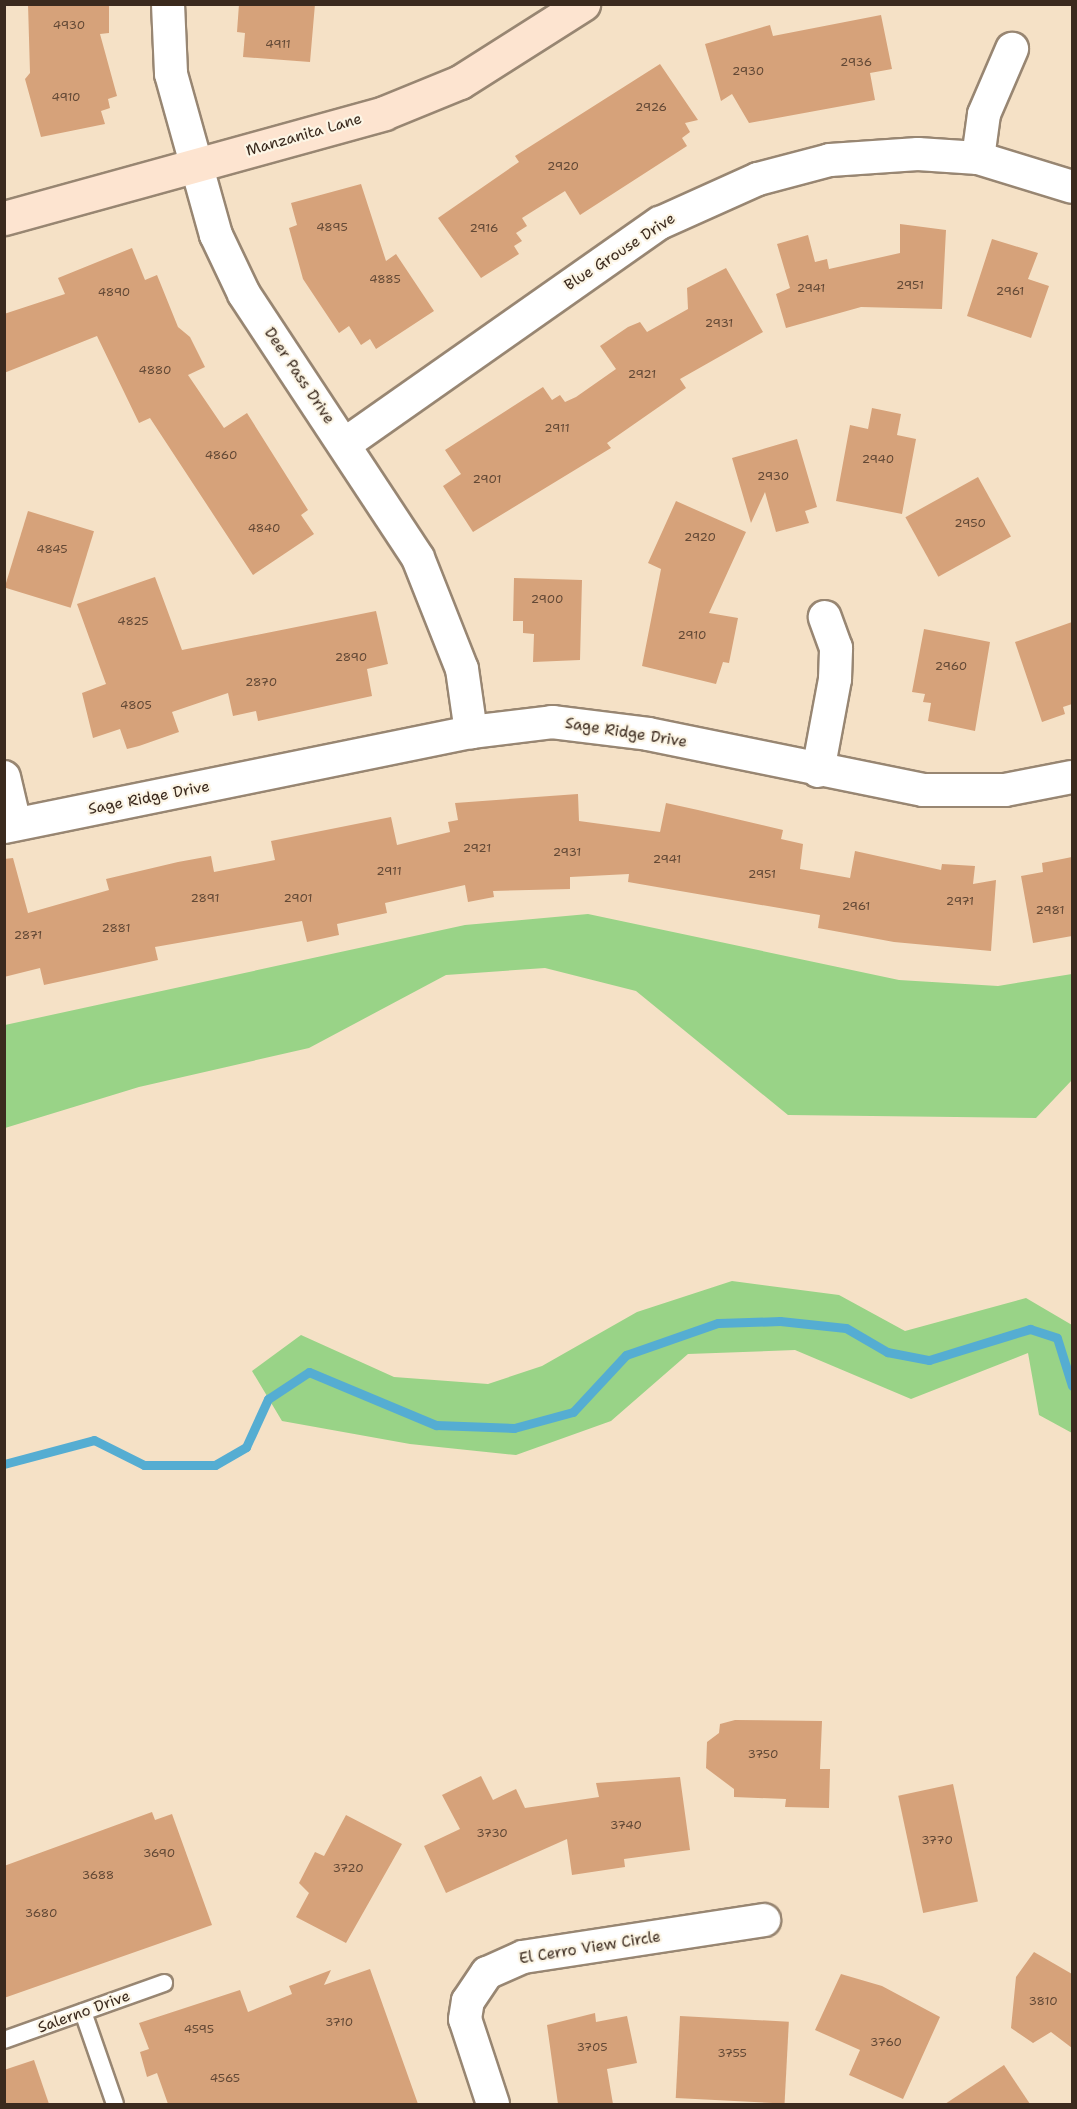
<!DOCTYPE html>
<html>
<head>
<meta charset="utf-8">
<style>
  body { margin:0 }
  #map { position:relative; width:1077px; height:2109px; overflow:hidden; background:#f5e1c6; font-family:"Shantell Sans",sans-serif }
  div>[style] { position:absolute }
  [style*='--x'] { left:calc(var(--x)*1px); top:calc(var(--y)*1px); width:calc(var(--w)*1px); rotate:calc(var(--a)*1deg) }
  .green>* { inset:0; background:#99d387 }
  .stream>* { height:9px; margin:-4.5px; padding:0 4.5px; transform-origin:4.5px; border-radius:4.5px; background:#55add2 }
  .building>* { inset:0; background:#d6a27a; transform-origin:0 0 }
  .roads { filter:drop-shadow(2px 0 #988672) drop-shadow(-2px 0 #988672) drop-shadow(0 2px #988672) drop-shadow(0 -2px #988672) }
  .lane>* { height:16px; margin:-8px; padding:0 8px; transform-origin:8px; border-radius:8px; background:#fff }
  .street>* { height:32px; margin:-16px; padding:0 16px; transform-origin:16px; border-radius:16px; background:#fff }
  .secondary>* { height:33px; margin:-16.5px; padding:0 16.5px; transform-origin:16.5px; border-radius:16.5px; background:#fde4d0 }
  span { translate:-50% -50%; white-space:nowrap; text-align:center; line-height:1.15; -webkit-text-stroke:4.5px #fcf5e5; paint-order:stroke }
  .number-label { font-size:12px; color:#624835 }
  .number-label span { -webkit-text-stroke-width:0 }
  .street-label { font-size:15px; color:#3b2a1e }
  .frame { position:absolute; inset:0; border:6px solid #3b2a1e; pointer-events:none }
</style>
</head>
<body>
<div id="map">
  <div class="green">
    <i style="clip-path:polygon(588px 914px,899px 980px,998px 986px,1072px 974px,1072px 1080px,1036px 1118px,788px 1115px,636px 991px,545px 968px,446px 975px,309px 1048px,139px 1087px,5px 1128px,5px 1025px,465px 925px)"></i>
    <i style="clip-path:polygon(732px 1281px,839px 1295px,905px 1331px,1026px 1298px,1072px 1325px,1072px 1433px,1039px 1415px,1028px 1353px,911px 1399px,795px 1350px,688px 1354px,611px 1421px,516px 1455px,410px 1444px,282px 1421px,252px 1371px,301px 1335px,394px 1377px,488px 1384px,542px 1366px,637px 1312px)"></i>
  </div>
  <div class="stream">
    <i style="--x:4;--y:1464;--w:93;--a:-14.9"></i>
    <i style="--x:94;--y:1440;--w:56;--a:26.6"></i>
    <i style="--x:144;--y:1465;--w:71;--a:0"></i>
    <i style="--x:215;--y:1465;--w:36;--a:-30"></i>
    <i style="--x:246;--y:1447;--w:53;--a:-65.4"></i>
    <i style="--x:268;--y:1399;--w:49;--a:-33.4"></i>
    <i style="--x:309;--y:1372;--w:138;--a:22.7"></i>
    <i style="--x:436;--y:1425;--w:78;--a:2.2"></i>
    <i style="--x:514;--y:1428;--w:61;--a:-15.2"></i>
    <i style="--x:573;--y:1412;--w:78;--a:-47.1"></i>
    <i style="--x:626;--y:1355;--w:97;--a:-19.2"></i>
    <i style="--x:718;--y:1323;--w:62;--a:-1.8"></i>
    <i style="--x:780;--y:1321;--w:66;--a:6.1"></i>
    <i style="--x:846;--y:1328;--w:48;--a:30.3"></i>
    <i style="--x:887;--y:1352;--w:43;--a:10.8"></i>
    <i style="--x:929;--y:1360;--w:106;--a:-17.1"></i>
    <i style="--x:1030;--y:1329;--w:28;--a:18"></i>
    <i style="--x:1057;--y:1338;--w:50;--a:72.6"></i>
  </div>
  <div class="building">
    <i style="clip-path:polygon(28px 4px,109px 4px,109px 33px,100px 34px,117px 96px,108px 99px,110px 108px,101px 111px,105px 124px,41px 137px,25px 79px,30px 73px)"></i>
    <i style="clip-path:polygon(239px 4px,315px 4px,310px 62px,243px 57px,245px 33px,237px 32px)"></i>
    <i style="clip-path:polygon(881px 15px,892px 69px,870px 73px,875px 100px,749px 123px,732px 94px,721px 101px,705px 44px,770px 25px,773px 36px)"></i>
    <i style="clip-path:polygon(660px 64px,698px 120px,685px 123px,690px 132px,682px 138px,687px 146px,580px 215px,565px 191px,522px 218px,527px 226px,516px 233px,522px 241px,514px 246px,519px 254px,481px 278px,438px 218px,519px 162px,515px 156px)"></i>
    <i style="clip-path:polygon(361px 184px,386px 261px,396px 254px,434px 311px,376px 349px,370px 339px,361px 345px,349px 326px,339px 333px,303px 279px,289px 228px,297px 225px,291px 203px)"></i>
    <i style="clip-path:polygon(900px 224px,946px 230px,942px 309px,861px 307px,786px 328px,776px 294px,790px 288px,777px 244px,808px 235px,815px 262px,827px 259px,829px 269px,900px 253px)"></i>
    <i style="clip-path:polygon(992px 239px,1038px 253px,1028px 279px,1049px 286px,1031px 338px,967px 316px)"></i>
    <i style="clip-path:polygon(132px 248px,145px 280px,157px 275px,178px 327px,190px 337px,205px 367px,188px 375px,224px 428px,247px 413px,308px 510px,301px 515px,314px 534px,253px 575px,150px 418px,139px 423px,97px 336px,4px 373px,4px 314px,65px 294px,58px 278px)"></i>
    <i style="clip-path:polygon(726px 268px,763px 332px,680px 379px,686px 388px,607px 443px,611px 448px,473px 532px,443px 486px,461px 474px,445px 450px,543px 387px,552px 400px,560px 395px,565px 402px,576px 397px,616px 369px,600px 346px,628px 327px,640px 322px,647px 332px,688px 309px,687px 288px)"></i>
    <i style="clip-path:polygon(872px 408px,901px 414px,897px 435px,916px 439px,902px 514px,836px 501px,850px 425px,868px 429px)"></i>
    <i style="clip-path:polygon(797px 439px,817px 507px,805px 511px,809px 523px,776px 532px,765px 492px,751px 523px,732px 458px)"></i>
    <i style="left:978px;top:477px;width:68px;height:83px;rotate:61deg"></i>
    <i style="clip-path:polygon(676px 501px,746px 532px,709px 613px,738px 618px,729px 663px,723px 662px,716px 684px,642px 666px,661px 569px,648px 563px)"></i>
    <i style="left:28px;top:511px;width:69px;height:80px;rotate:17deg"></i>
    <i style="clip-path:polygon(155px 577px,182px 650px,376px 611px,388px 664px,367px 669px,372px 696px,258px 721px,256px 711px,233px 716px,228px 693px,172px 712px,179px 732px,139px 746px,127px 749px,120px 729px,93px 738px,82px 693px,106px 684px,77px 604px)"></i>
    <i style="clip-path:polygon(514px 578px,582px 580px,580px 660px,533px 662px,534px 634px,523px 633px,523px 621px,513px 621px)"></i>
    <i style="clip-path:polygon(1072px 622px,1072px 704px,1063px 707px,1065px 714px,1042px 722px,1015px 642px)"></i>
    <i style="clip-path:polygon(924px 629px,990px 642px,975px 731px,928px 721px,931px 703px,923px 702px,925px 694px,912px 692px)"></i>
    <i style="clip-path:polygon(578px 794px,579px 821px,660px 832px,666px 803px,698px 810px,783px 830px,781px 839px,803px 844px,800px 869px,850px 878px,855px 851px,941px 870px,942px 864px,975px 866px,973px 884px,996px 880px,991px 951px,894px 942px,818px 928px,820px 915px,628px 882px,629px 874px,570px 877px,570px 889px,493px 891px,494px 897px,468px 902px,465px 885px,385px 903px,387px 913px,337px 924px,339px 935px,307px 942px,302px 921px,155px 947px,158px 960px,44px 985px,40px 968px,4px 977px,4px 859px,13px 858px,28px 913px,109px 890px,106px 879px,178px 862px,211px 856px,214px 872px,275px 860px,271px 841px,391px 817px,397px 845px,450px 832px,448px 822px,458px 820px,455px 803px)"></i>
    <i style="clip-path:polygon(1072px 857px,1072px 936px,1033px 943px,1021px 876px,1043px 872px,1042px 863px)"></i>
    <i style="clip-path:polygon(735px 1720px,822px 1721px,820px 1769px,830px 1769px,829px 1808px,785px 1807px,786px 1799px,734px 1797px,734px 1789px,706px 1768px,707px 1742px,719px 1733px,720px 1724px)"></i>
    <i style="clip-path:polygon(481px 1776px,493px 1800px,516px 1789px,525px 1808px,599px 1797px,596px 1783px,680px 1777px,690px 1850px,624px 1859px,625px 1867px,572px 1875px,567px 1839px,446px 1893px,424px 1846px,460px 1829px,442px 1795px)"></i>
    <i style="left:953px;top:1784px;width:120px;height:56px;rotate:78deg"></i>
    <i style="clip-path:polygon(152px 1812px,155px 1820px,172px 1814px,212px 1925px,4px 1998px,4px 1866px)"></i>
    <i style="clip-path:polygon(346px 1815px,402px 1844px,346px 1943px,296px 1917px,309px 1893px,299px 1883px,315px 1852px,324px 1856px)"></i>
    <i style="clip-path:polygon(1034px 1952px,1072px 1974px,1072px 2048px,1051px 2032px,1033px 2043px,1011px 2028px,1016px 1977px)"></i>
    <i style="clip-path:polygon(370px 1969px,418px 2104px,168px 2104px,157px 2073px,147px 2077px,140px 2052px,149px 2049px,139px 2023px,240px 1990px,248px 2012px,292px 1994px,289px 1986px,331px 1970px,324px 1985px)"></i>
    <i style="clip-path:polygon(841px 1974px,882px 1986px,940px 2017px,903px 2099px,849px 2075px,860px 2050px,815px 2030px)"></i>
    <i style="clip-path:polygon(595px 2013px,596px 2022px,627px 2016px,637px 2063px,607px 2069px,613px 2104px,558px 2104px,547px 2025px)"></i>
    <i style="left:680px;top:2016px;width:109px;height:82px;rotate:3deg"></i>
    <i style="clip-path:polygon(34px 2060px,49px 2104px,4px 2104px,4px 2070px)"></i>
    <i style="clip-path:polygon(1004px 2065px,1030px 2104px,945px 2104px)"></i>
  </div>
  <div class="roads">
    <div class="lane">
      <i style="--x:83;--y:2012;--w:97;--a:70.8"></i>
      <i style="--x:4;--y:2040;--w:170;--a:-19.6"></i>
    </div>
    <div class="street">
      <i style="--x:168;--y:4;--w:70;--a:87.5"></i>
      <i style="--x:171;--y:74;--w:167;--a:74.4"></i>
      <i style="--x:216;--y:235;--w:65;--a:64.6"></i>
      <i style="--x:244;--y:294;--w:316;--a:56.6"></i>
      <i style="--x:418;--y:558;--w:119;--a:68.4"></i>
      <i style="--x:462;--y:669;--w:64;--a:81.9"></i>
      <i style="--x:978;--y:158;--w:44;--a:-82.2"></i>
      <i style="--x:984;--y:114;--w:71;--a:-66.7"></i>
      <i style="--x:345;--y:444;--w:385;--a:-35.1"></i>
      <i style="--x:660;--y:223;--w:107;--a:-24.2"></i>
      <i style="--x:758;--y:179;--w:74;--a:-14.8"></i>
      <i style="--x:830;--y:160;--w:88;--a:-3.9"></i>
      <i style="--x:918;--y:154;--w:60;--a:3.8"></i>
      <i style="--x:978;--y:158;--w:98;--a:17.1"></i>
      <i style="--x:818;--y:771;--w:94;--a:-79.5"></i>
      <i style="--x:835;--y:679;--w:31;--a:-88"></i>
      <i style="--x:836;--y:648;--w:33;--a:-110"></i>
      <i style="--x:4;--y:777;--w:48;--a:76.8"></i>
      <i style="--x:4;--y:827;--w:477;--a:-11.5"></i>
      <i style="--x:471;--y:732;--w:82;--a:-7"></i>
      <i style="--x:552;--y:722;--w:97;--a:7.1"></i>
      <i style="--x:648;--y:734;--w:281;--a:11.5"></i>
      <i style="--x:923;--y:790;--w:82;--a:0"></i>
      <i style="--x:1005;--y:790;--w:68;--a:-11"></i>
      <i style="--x:493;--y:2104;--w:89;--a:-108.2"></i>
      <i style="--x:465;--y:2019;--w:18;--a:-81"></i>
      <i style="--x:468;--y:2001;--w:34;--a:-56"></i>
      <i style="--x:487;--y:1973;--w:39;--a:-24"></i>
      <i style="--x:523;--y:1957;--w:244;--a:-8.7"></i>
    </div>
    <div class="secondary">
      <i style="--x:4;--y:218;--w:394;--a:-15.4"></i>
      <i style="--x:384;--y:113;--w:82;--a:-22.2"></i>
      <i style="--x:460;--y:82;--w:146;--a:-32.4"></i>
    </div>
  </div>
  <div class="number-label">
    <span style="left:69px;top:26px">4930</span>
    <span style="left:278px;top:45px">4911</span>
    <span style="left:856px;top:63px">2936</span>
    <span style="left:748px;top:72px">2930</span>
    <span style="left:66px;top:98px">4910</span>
    <span style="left:651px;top:108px">2926</span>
    <span style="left:563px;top:167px">2920</span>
    <span style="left:332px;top:228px">4895</span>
    <span style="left:484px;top:229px">2916</span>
    <span style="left:385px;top:280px">4885</span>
    <span style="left:910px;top:286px">2951</span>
    <span style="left:811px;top:289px">2941</span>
    <span style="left:1010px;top:292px">2961</span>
    <span style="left:114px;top:293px">4890</span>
    <span style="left:719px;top:324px">2931</span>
    <span style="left:155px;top:371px">4880</span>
    <span style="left:642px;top:375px">2921</span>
    <span style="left:557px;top:429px">2911</span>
    <span style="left:221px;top:456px">4860</span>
    <span style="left:878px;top:460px">2940</span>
    <span style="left:773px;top:477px">2930</span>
    <span style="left:487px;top:480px">2901</span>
    <span style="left:970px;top:524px">2950</span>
    <span style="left:264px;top:529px">4840</span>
    <span style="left:700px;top:538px">2920</span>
    <span style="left:52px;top:550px">4845</span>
    <span style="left:547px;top:600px">2900</span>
    <span style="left:133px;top:622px">4825</span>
    <span style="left:692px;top:636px">2910</span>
    <span style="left:351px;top:658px">2890</span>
    <span style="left:951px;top:667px">2960</span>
    <span style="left:261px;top:683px">2870</span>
    <span style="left:136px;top:706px">4805</span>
    <span style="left:477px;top:849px">2921</span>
    <span style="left:567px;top:853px">2931</span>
    <span style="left:667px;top:860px">2941</span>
    <span style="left:389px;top:872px">2911</span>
    <span style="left:762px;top:875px">2951</span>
    <span style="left:205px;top:899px">2891</span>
    <span style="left:298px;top:899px">2901</span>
    <span style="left:960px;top:902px">2971</span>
    <span style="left:856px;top:907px">2961</span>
    <span style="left:1050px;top:911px">2981</span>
    <span style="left:116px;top:929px">2881</span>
    <span style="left:28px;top:936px">2871</span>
    <span style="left:763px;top:1755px">3750</span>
    <span style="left:626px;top:1826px">3740</span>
    <span style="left:492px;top:1834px">3730</span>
    <span style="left:937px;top:1841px">3770</span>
    <span style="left:159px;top:1854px">3690</span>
    <span style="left:348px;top:1869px">3720</span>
    <span style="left:98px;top:1876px">3688</span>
    <span style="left:41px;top:1914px">3680</span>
    <span style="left:1043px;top:2002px">3810</span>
    <span style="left:339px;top:2023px">3710</span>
    <span style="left:199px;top:2030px">4595</span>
    <span style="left:886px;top:2043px">3760</span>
    <span style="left:592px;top:2048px">3705</span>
    <span style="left:732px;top:2054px">3755</span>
    <span style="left:225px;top:2079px">4565</span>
  </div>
  <div class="street-label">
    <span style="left:304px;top:135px;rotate:-16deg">Manzanita Lane</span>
    <span style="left:620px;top:252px;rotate:-33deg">Blue Grouse Drive</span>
    <span style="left:299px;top:376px;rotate:56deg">Deer Pass Drive</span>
    <span style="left:626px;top:733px;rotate:9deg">Sage Ridge Drive</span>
    <span style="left:149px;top:798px;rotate:-11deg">Sage Ridge Drive</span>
    <span style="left:590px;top:1948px;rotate:-9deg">El Cerro View Circle</span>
    <span style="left:84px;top:2012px;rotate:-20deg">Salerno Drive</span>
  </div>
  <div class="frame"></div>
</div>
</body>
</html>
